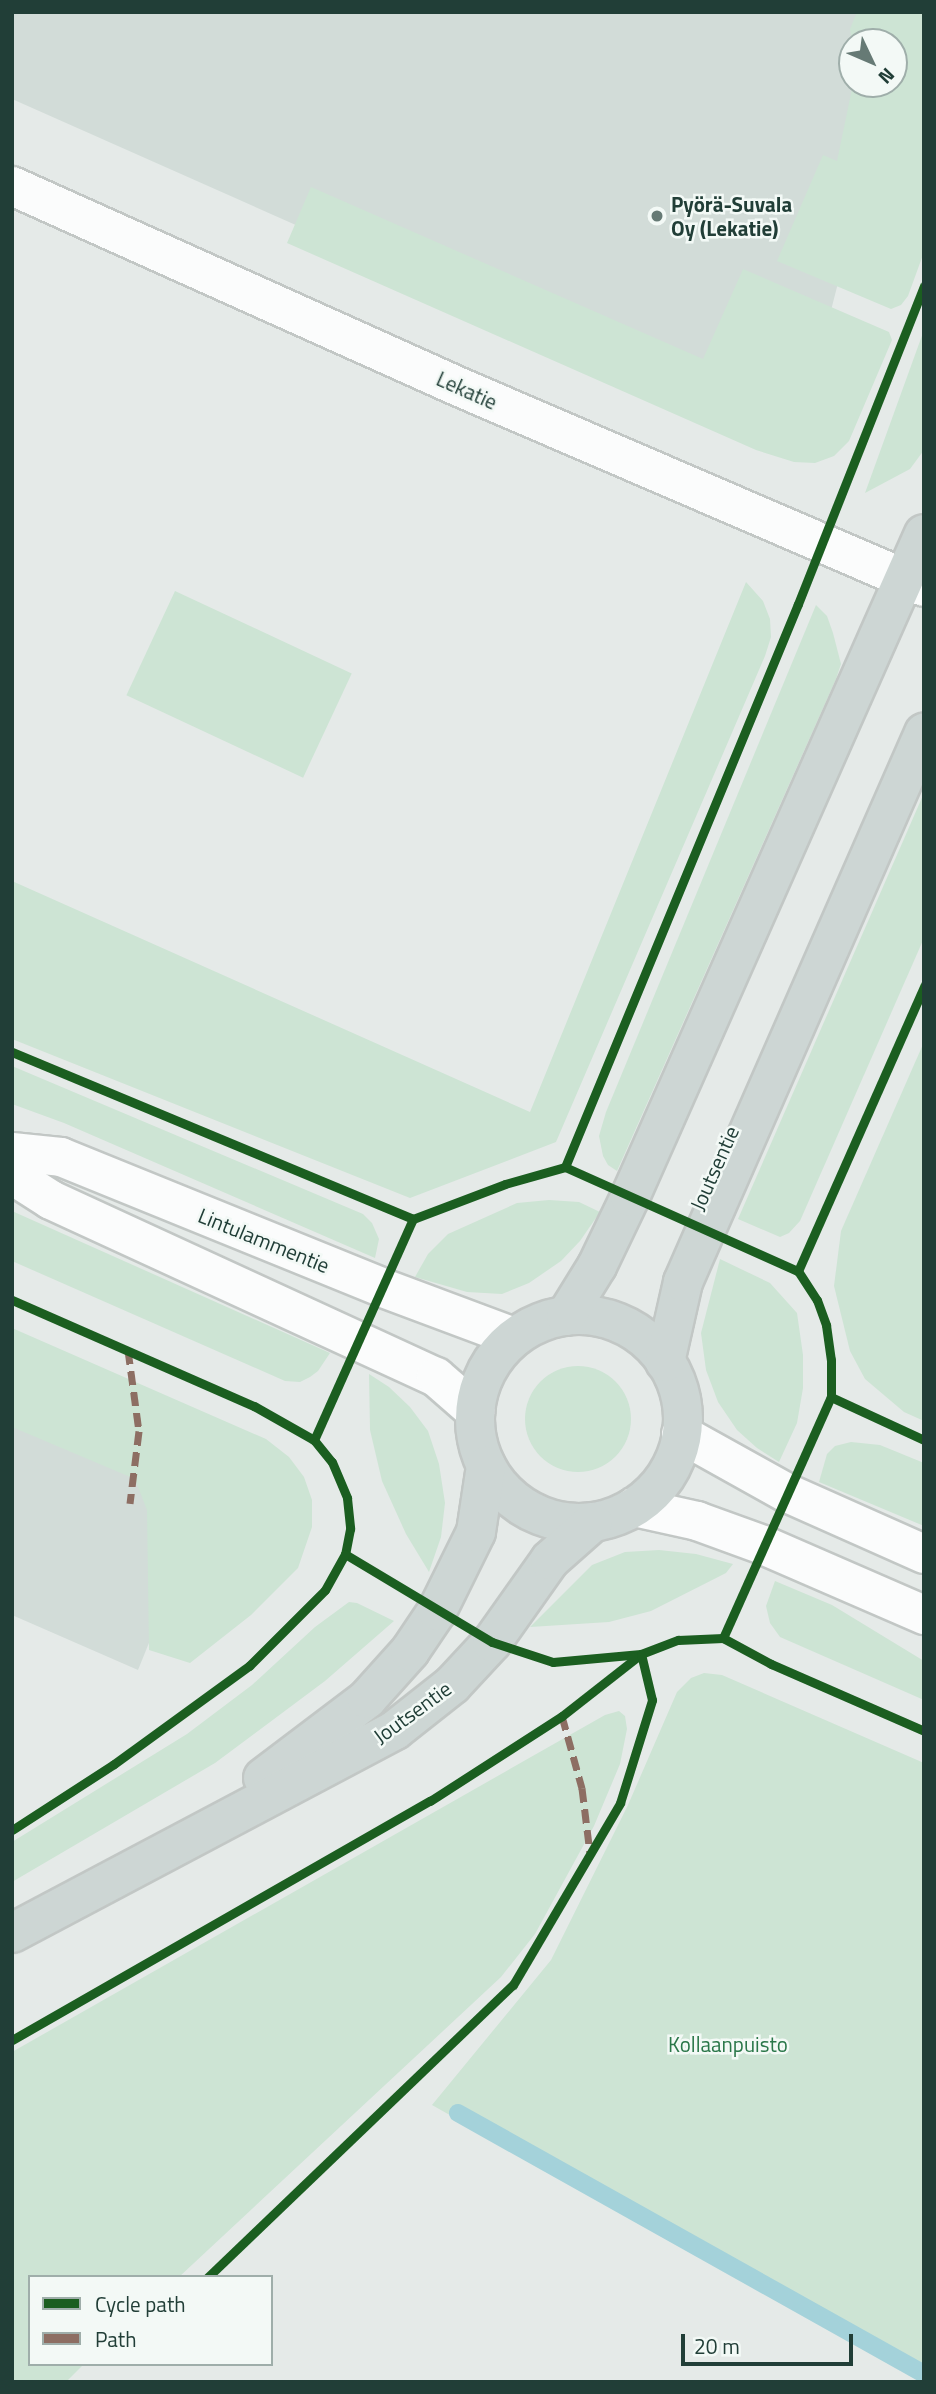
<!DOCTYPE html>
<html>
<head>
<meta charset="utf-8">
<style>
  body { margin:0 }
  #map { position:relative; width:936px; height:2394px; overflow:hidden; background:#e5eae8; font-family:"Titillium Web",sans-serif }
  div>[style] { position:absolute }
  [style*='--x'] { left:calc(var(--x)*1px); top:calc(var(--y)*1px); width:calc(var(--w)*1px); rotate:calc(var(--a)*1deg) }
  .built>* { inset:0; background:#d2dcd8 }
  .green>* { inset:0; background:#cde4d4; transform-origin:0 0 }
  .round { border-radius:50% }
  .stream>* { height:18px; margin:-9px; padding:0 9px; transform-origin:9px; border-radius:9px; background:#a4d2da }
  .roads { filter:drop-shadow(2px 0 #c2c7c5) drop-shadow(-2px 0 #c2c7c5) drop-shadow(0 2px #c2c7c5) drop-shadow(0 -2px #c2c7c5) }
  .minor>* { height:38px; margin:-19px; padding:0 19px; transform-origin:19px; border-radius:19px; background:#fbfcfc }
  .major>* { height:38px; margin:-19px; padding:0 19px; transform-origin:19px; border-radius:19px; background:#cdd6d4 }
  .major>.ring { margin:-19px; padding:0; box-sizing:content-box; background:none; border:38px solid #cdd6d4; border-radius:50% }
  .quiet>* { height:7px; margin-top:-3.5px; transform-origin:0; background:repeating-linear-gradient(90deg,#8d6e63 0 14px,transparent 0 21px) }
  .cycleway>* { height:9px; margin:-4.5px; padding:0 4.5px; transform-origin:4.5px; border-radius:4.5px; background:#1b5e20 }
  .dots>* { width:19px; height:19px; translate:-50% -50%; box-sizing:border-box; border:4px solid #f3f9f6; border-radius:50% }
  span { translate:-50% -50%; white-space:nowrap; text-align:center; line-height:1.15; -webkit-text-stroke:5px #f3f9f6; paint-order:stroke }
  .poi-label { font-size:21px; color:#213e37; font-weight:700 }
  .left { translate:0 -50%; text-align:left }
  .street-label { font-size:21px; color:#213e37 }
  .park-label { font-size:21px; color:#2a7749 }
  .frame { position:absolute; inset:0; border:14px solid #213e37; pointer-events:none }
  .legend { position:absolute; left:28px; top:2275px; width:245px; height:91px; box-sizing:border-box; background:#f3f9f6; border:2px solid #9faeaa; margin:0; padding:9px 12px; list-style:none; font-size:21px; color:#213e37 }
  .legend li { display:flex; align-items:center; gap:14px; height:35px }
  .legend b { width:35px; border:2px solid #9faeaa }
  .north { position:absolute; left:838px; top:28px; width:70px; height:70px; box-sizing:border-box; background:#f3f9f6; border:2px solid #9faeaa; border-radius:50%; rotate:134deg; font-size:19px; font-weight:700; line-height:28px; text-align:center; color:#213e37 }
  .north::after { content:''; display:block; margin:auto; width:24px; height:32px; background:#667a75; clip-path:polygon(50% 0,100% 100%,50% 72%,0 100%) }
  .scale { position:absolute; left:681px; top:2334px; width:172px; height:32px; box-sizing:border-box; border:4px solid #213e37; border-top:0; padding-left:9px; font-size:21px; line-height:24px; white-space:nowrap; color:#213e37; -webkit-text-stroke:5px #f3f9f6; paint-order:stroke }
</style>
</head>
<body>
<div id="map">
  <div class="built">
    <i style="clip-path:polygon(12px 12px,907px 12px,894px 42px,852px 42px,852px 84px,889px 84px,796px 447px,12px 99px)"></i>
    <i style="clip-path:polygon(12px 1336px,158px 1495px,155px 1628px,138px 1670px,12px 1615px)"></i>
  </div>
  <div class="green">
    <i style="clip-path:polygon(857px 12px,924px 12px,924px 252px,908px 296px,901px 305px,891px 309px,777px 261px,823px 155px,837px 161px,853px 84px,894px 84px,894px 42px,852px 42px,850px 29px)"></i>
    <i style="clip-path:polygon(311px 187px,703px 359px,743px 269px,889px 332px,892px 340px,849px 441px,834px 456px,815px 463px,794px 462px,756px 450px,287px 243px)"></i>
    <i style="clip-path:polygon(924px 330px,924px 450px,910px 469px,865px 493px)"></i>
    <i style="clip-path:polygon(746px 582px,763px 601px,770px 619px,771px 637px,765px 656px,556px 1142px,410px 1198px,12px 1039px,12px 881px,530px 1112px)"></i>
    <i style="left:175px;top:591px;width:195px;height:115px;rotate:25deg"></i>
    <i style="clip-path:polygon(816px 605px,827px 616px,833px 633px,841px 664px,836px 679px,617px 1171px,608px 1165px,603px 1156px,599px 1136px,606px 1112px)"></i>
    <i style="clip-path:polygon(924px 793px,924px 938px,800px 1221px,789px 1233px,780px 1237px,738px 1219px)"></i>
    <i style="clip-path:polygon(924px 1042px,924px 1421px,904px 1412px,865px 1379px,850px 1351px,834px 1286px,841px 1231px)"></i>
    <i style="clip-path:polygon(12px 1066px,363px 1214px,372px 1223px,379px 1239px,375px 1258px,64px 1123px,12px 1104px)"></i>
    <i style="clip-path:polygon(549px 1200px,579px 1202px,600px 1212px,580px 1241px,561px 1261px,529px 1283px,502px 1294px,467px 1292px,415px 1277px,428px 1254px,448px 1234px,517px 1203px)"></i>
    <i style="clip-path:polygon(12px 1211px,330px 1353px,318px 1371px,310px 1377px,300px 1382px,285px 1381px,12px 1261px)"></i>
    <i style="clip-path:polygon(720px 1259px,770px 1283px,797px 1313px,803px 1355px,803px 1388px,797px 1423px,779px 1462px,757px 1448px,737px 1430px,718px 1402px,706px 1370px,701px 1333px)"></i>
    <i style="clip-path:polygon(12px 1328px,266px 1439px,289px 1457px,304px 1477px,312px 1500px,312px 1527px,298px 1568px,251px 1615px,190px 1663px,149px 1650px,147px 1510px,135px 1479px,12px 1427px)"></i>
    <i class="round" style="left:525px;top:1366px;width:106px;height:106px"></i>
    <i style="clip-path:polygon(369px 1374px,389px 1387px,410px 1407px,428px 1431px,439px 1464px,445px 1503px,441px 1537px,429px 1572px,406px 1534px,382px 1481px,370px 1430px)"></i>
    <i style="clip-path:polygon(851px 1442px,880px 1445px,924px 1463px,924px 1526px,819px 1482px,827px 1454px,835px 1446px)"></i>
    <i style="clip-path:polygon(659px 1550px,696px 1554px,733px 1564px,726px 1573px,651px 1611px,609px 1622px,530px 1627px,592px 1565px,625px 1552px)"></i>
    <i style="clip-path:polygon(775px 1581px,832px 1605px,924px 1661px,924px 1700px,780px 1637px,770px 1623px,766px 1606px)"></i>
    <i style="clip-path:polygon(349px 1602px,357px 1603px,394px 1621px,325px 1681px,215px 1763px,12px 1882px,12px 1842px,187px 1734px,252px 1685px,315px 1627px)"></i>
    <i style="clip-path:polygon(704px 1673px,722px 1675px,924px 1763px,924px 2382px,432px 2105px,551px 1960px,628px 1805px,677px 1692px,691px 1678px)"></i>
    <i style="clip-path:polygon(619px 1711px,625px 1716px,627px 1729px,620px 1764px,594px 1826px,535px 1934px,501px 1977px,179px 2277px,30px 2277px,30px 2364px,84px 2364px,66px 2382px,12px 2382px,12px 2052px,605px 1715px)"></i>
  </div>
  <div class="stream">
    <i style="--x:458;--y:2113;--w:534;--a:29.25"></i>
  </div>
  <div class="roads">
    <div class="minor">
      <i style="--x:12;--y:186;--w:488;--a:24.2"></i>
      <i style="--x:457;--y:386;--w:508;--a:23.29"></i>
      <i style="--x:12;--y:1152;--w:49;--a:5.8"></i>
      <i style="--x:61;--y:1157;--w:348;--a:22.1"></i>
      <i style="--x:383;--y:1288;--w:140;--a:20.5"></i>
      <i style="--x:12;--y:1175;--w:46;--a:32.7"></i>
      <i style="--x:51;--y:1200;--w:424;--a:24.7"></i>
      <i style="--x:436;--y:1377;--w:52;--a:41.1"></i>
      <i style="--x:681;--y:1434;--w:121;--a:29.1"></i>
      <i style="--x:787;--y:1493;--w:150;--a:24"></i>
      <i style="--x:634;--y:1507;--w:65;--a:12.5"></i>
      <i style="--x:697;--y:1521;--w:70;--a:20"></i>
      <i style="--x:763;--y:1545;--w:176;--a:23.5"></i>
    </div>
    <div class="major">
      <i class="ring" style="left:475px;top:1315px;width:170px;height:170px"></i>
      <i style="--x:566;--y:1316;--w:59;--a:-58.2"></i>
      <i style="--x:597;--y:1266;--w:76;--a:-64.4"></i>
      <i style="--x:630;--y:1197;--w:725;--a:-66.09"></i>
      <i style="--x:665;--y:1362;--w:82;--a:-77.3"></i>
      <i style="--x:683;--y:1282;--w:600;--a:-66.3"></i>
      <i style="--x:263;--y:1778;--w:131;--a:-37.2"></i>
      <i style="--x:367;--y:1699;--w:64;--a:-48.1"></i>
      <i style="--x:410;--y:1651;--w:48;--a:-56"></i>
      <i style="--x:437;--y:1611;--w:88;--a:-63.7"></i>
      <i style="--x:476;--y:1532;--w:67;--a:-81.4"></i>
      <i style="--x:12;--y:1933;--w:433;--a:-27.9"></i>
      <i style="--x:395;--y:1730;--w:73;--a:-38.3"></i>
      <i style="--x:452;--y:1685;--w:59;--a:-47.1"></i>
      <i style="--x:492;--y:1642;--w:100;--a:-54.7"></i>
      <i style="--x:550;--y:1560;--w:57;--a:-41.5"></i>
    </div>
  </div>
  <div class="quiet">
    <i style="--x:128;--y:1350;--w:82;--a:82.3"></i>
    <i style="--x:139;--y:1431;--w:73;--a:97.1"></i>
    <i style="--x:562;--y:1716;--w:75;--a:74.5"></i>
    <i style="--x:582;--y:1788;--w:65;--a:83"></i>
  </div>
  <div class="cycleway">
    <i style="--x:12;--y:1052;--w:434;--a:22.6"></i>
    <i style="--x:413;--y:1219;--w:98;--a:-20.8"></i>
    <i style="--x:505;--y:1184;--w:62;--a:-15.8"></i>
    <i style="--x:565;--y:1167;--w:255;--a:24.1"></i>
    <i style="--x:798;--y:1271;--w:35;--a:57"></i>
    <i style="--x:817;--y:1300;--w:27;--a:70"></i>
    <i style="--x:826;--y:1325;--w:35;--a:82"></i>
    <i style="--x:831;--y:1360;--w:37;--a:90"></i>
    <i style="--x:831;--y:1397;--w:102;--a:24.8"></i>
    <i style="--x:565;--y:1167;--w:609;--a:-67.52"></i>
    <i style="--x:798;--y:604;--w:342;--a:-68.4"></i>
    <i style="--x:798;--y:1271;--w:312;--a:-66.1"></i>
    <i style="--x:12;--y:1300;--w:264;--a:23.7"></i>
    <i style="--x:254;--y:1406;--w:69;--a:29.5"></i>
    <i style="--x:314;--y:1440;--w:28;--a:51"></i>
    <i style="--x:332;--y:1462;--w:39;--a:67"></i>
    <i style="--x:347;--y:1498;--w:31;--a:84"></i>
    <i style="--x:350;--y:1529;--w:25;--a:101"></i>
    <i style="--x:345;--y:1554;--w:171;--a:30.9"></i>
    <i style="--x:492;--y:1642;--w:64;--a:18.2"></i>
    <i style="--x:553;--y:1662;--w:88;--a:-5.2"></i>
    <i style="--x:641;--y:1654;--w:40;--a:-21"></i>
    <i style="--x:678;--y:1640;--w:45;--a:-2.5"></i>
    <i style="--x:723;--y:1638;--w:55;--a:28.4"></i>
    <i style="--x:771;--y:1664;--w:167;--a:23.6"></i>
    <i style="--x:314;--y:1440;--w:242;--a:-65.9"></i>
    <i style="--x:723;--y:1638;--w:264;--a:-65.9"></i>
    <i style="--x:12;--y:1830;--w:121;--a:-32.9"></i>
    <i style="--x:114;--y:1764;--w:167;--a:-36"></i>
    <i style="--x:249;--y:1666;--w:107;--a:-45"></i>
    <i style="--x:325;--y:1590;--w:41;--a:-60.9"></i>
    <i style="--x:12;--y:2040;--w:482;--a:-29.8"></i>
    <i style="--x:430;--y:1801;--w:157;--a:-32.8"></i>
    <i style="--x:562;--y:1716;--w:100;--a:-38.1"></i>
    <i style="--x:208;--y:2277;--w:422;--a:-43.8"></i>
    <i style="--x:513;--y:1985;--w:211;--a:-59.5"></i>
    <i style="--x:620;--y:1803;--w:108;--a:-72.7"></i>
    <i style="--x:652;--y:1700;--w:47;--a:-103.4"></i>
  </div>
  <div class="dots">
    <i style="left:657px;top:216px;background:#667a75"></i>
  </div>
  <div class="poi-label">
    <span class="left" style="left:671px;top:216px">Pyörä-Suvala<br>Oy (Lekatie)</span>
  </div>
  <div class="street-label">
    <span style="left:467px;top:390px;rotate:24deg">Lekatie</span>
    <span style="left:714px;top:1168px;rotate:-66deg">Joutsentie</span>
    <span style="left:264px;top:1240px;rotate:22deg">Lintulammentie</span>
    <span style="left:412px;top:1712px;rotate:-36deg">Joutsentie</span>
  </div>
  <div class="park-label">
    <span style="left:728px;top:2044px">Kollaanpuisto</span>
  </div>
  <div class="frame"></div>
  <ul class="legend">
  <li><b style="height:9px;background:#1b5e20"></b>Cycle path</li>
  <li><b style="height:9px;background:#8d6e63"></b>Path</li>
  </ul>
  <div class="north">N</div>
  <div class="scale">20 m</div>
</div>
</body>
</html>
